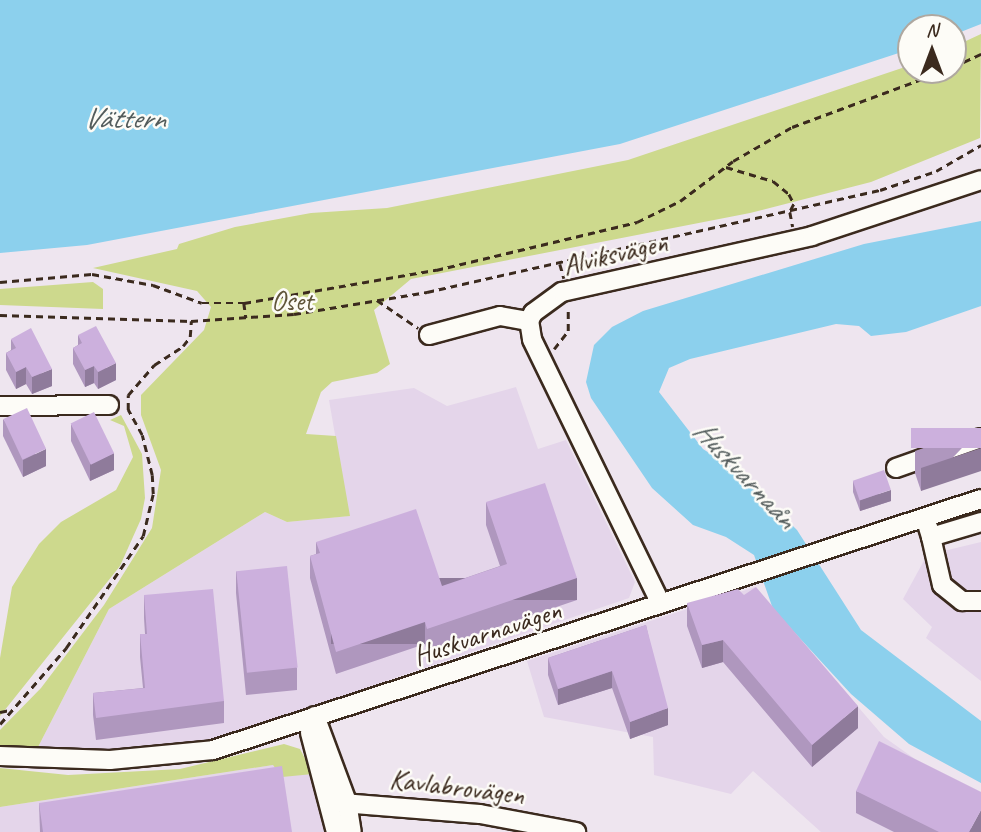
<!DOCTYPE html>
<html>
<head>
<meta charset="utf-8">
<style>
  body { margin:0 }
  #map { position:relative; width:981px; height:832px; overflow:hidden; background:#eee5ef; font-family:Caveat,sans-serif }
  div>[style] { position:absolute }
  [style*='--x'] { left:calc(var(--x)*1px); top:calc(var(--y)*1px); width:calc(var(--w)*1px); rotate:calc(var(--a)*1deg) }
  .built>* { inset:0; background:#e4d5ea }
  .green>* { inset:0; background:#cdd98d }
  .water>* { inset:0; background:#8cd0ed }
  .path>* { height:2.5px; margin-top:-1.25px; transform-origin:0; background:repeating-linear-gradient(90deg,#3b2a1e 0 7px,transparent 0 12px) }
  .roads { filter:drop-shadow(2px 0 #3b2a1e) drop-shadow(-2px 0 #3b2a1e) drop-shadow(0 2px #3b2a1e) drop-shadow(0 -2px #3b2a1e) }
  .minor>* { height:18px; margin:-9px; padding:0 9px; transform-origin:9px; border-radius:9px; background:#fdfcf7 }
  .wall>* { inset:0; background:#af97be }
  .shaded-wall>* { inset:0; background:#8f7b9b; transform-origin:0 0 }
  .building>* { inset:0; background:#ccb0dd; transform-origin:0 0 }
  span { translate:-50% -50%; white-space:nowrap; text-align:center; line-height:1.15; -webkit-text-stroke:5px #fdfcf7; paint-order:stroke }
  .street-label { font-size:28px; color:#3b2a1e }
  .park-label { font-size:28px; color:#60563a }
  .water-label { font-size:30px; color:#535c5c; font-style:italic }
  .north { position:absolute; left:897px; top:14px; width:70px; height:70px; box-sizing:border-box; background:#fdfcf7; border:2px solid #afa8a0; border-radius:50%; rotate:0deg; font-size:19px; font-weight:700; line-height:28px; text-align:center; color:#3b2a1e }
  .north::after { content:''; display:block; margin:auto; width:24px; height:32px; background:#3b2a1e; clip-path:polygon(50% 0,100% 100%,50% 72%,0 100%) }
</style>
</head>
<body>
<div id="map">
  <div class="built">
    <i style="clip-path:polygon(516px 387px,538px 449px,566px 440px,635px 582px,629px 598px,216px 739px,101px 752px,37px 749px,109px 609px,265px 512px,287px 522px,349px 516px,329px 400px,414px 388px,447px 406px)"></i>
    <i style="clip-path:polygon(981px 542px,981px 681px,926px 638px,932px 627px,903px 599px,927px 555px)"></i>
    <i style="clip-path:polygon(755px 587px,884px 737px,915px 759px,981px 792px,981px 832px,821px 832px,753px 771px,731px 794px,654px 775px,653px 737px,544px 717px,527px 661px)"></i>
    <i style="clip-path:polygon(273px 765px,313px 774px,328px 832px,0 832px,0 807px)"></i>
  </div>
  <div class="green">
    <i style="clip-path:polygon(981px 34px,980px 138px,871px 182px,750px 213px,411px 279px,374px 310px,390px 364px,377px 373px,332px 382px,321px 392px,306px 434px,336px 436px,350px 516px,287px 522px,265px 512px,109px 609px,37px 749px,0 745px,0 730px,41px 688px,104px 605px,152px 528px,161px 470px,141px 415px,141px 395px,204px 330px,211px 307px,197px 291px,93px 268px,177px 249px,179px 244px,235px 227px,311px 213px,387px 208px,628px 160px,911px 65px,911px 70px,953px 70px,953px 47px)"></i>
    <i style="clip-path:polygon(93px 282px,103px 289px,103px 309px,0 305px,0 289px)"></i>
    <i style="clip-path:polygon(121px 415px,142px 454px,145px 498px,141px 519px,120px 566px,0 716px,0 658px,12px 587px,39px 544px,61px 522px,116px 490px,133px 457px,124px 426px,110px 420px)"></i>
    <i style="clip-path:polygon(284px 744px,300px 749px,313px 774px,282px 777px,273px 765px,0 807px,0 768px,68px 775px,180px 769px)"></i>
  </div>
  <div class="water">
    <i style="clip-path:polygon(0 0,981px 0,981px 24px,953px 35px,953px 28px,911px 28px,911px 49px,620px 144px,87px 245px,0 253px)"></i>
    <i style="clip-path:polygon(981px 221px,981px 306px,906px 332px,871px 336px,859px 326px,836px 324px,690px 359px,669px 368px,659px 392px,703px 449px,737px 471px,797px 530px,861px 630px,981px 721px,981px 783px,909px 744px,851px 694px,773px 609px,754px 555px,726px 537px,693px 525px,652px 488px,591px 398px,586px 382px,594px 345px,612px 327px,643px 311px,864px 244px)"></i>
  </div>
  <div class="path">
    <i style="--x:953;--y:67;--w:31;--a:-25"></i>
    <i style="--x:726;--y:167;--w:49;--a:16.6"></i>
    <i style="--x:773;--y:181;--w:21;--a:39"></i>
    <i style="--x:789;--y:194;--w:11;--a:63"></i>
    <i style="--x:794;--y:204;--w:9;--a:117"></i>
    <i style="--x:790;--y:212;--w:15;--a:79"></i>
    <i style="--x:560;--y:264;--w:15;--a:74"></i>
    <i style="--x:0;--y:282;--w:92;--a:-5"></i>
    <i style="--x:92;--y:274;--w:62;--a:10.2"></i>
    <i style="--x:153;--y:285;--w:52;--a:20.2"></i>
    <i style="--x:202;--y:303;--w:42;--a:0"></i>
    <i style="--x:244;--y:303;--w:195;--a:-9.8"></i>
    <i style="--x:436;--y:270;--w:207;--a:-13.4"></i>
    <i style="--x:637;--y:222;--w:48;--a:-26"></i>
    <i style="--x:680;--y:201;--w:66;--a:-37"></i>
    <i style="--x:733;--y:161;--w:68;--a:-30"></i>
    <i style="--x:792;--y:127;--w:164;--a:-20.3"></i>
    <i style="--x:377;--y:300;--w:50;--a:34.3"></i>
    <i style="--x:244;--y:303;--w:15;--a:82"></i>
    <i style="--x:0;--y:315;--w:191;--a:1.8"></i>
    <i style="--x:191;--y:321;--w:103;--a:-3.9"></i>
    <i style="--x:294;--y:314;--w:135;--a:-9.4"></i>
    <i style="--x:427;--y:292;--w:464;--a:-12.7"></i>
    <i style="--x:880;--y:190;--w:59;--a:-18.7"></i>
    <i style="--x:936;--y:171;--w:52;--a:-30"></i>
    <i style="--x:554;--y:349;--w:23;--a:-52"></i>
    <i style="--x:568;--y:331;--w:23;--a:-90"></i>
    <i style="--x:0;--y:712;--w:10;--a:-11"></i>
    <i style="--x:0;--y:724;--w:101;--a:-49"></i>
    <i style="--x:66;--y:648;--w:136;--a:-55.5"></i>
    <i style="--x:143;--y:536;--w:43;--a:-76.6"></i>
    <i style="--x:153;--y:494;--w:19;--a:-93"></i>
    <i style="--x:152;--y:475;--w:41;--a:-104"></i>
    <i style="--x:142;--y:435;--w:29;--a:-119"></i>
    <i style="--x:128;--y:410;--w:15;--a:-90"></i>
    <i style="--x:128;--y:395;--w:40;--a:-49"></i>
    <i style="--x:154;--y:365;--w:35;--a:-33"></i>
    <i style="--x:183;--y:346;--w:11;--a:-52"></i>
    <i style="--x:190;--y:337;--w:16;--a:-86"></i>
  </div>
  <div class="roads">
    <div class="minor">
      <i style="--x:429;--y:335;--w:73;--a:-15"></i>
      <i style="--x:500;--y:316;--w:29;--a:10"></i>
      <i style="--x:0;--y:406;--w:109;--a:-0.5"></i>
      <i style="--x:896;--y:468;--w:90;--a:-19.4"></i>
      <i style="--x:928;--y:527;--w:10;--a:73"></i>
      <i style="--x:931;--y:537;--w:52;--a:-16.7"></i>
      <i style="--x:931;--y:537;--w:49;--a:77.1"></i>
      <i style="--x:942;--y:585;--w:26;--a:39"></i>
      <i style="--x:962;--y:601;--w:19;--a:0"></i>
      <i style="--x:660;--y:602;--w:292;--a:-116"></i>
      <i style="--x:532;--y:339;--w:18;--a:-99"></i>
      <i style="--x:529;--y:321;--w:9;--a:-63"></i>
      <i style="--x:533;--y:313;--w:36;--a:-36"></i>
      <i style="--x:562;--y:292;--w:256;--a:-12.6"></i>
      <i style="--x:812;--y:236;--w:178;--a:-18.3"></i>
      <i style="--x:315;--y:716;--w:92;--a:69.6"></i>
      <i style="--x:347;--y:802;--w:30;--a:81"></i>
      <i style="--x:310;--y:733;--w:102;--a:75.3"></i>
      <i style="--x:0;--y:756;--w:110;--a:2.1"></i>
      <i style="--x:110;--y:760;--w:103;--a:-5.5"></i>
      <i style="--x:213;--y:750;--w:808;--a:-18.1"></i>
      <i style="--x:330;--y:802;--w:150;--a:4.6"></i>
      <i style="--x:480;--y:814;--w:98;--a:10.6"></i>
    </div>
  </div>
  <div class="wall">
    <i style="clip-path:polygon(78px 335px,116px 380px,98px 389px,94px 383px,85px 387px,73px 364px,73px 348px,78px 345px)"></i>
    <i style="clip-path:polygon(11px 339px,52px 386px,32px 394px,26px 384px,16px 389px,6px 370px,6px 353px,11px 350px)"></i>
    <i style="clip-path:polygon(3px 419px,46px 466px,23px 477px,3px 436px)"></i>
    <i style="clip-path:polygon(71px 424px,114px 470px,90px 481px,71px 441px)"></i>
    <i style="clip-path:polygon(981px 428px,921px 491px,915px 473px,915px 451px)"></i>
    <i style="clip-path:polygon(853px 481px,891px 501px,860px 511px,853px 492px)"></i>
    <i style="clip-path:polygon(486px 502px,577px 600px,427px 651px,425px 644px,336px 674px,310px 578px,310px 556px,316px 554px,316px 542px,442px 586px,500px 566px,486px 525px)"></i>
    <i style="clip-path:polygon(236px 571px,297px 668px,297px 690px,246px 695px,236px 593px)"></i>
    <i style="clip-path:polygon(144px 595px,224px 701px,224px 723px,96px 740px,93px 715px,93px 693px,143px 688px,140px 657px,140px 634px,145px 634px,144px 618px)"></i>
    <i style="clip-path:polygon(687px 603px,858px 728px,812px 767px,723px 662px,702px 668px,687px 626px)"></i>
    <i style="clip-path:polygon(646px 625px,668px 725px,630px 739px,612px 688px,558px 705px,548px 675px,548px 658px)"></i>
    <i style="clip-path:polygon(856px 791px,981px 832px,894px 832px,856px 813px)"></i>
    <i style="clip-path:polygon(39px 803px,292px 832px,40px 832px)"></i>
  </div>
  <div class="shaded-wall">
    <i style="clip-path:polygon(116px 363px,116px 380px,98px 389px,98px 372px)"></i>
    <i style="clip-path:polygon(94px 366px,94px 383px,85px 387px,85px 370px)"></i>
    <i style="clip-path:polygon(26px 367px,26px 384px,16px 389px,16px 372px)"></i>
    <i style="clip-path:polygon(52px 369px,52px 386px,32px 394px,32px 377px)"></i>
    <i style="clip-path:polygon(981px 448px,981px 471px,921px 491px,921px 468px)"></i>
    <i style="clip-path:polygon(46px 449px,46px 466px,23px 477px,23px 460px)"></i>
    <i style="clip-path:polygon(114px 453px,114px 470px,90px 481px,90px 464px)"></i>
    <i style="clip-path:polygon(891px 490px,891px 501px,860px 511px,860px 500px)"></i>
    <i style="left:577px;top:578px;width:22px;height:158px;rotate:90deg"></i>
    <i style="left:425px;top:622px;width:22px;height:94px;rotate:90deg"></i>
    <i style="clip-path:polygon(723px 640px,723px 662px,702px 668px,702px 645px)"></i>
    <i style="clip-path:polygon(612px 671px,612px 688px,558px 705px,558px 689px)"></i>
    <i style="clip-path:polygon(858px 706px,858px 728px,812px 767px,812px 745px)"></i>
    <i style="clip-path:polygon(668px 708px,668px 725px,630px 739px,630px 722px)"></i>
    <i style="clip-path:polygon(981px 810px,981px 832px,969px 832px)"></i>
  </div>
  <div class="building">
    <i style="clip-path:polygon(96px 326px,116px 363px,98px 372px,94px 366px,85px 370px,73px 348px,82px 343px,78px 335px)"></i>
    <i style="clip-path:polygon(31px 328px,52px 369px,32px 377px,26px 367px,16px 372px,6px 353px,16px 348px,11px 339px)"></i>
    <i style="left:27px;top:408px;width:45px;height:26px;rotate:65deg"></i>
    <i style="left:94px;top:412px;width:46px;height:26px;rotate:64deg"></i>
    <i style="left:981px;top:428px;width:20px;height:70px;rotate:90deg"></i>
    <i style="left:884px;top:470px;width:21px;height:33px;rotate:71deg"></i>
    <i style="clip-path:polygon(545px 483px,577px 578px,427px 629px,425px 622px,336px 652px,310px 556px,320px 553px,316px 542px,416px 509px,442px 586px,507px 564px,486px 502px)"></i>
    <i style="left:287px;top:566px;width:102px;height:51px;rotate:84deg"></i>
    <i style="clip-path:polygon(756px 587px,858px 706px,812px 745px,723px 640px,702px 645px,687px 603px,738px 589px,744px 595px)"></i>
    <i style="clip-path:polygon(213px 589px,224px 701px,96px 718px,93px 693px,145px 688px,140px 634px,147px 634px,144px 595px)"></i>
    <i style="clip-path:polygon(646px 625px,668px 708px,630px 722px,612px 671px,558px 689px,548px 658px)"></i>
    <i style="clip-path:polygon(879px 741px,981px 792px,981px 810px,969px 832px,939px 832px,856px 791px)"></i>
    <i style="clip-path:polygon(282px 766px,292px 832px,43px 832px,39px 803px)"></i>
  </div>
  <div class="street-label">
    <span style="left:615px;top:254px;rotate:-13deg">Alviksvägen</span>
    <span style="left:487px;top:633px;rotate:-18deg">Huskvarnavägen</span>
    <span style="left:457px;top:787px;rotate:7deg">Kavlabrovägen</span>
  </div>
  <div class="park-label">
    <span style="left:292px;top:301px">Oset</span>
  </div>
  <div class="water-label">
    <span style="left:124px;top:118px">Vättern</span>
    <span style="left:745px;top:474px;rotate:47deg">Huskvarnaån</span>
  </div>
  <div class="north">N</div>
</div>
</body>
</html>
